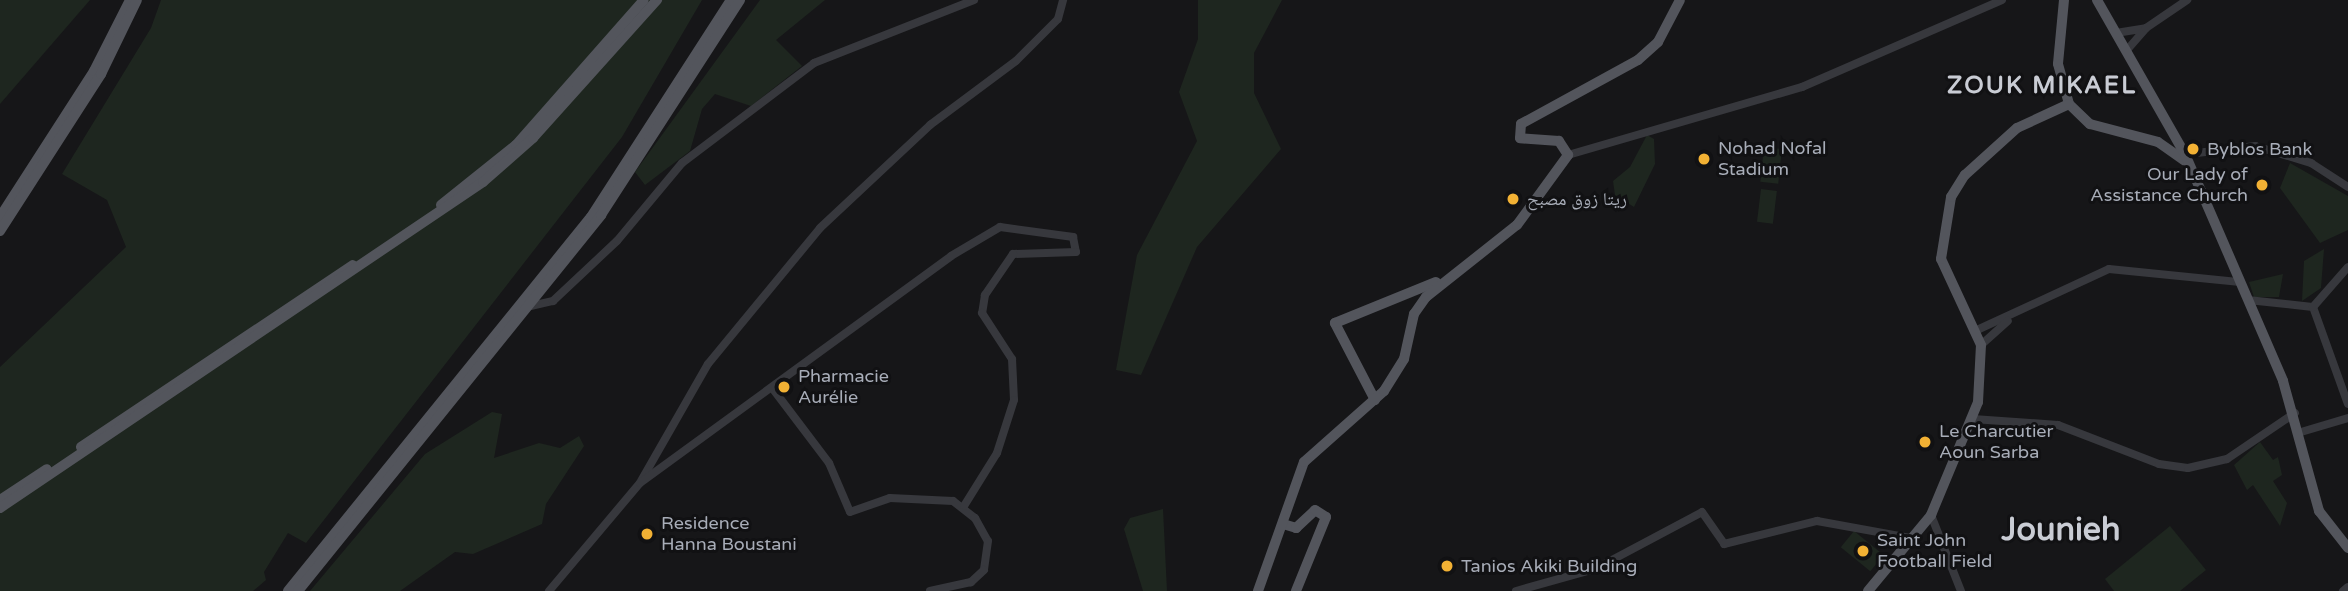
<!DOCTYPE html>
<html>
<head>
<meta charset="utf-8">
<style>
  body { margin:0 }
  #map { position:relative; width:2348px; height:591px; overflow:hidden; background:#161618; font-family:"Varela Round","Noto Naskh Arabic",sans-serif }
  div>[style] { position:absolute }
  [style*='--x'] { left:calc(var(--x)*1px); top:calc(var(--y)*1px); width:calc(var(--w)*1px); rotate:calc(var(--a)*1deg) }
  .green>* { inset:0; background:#1e261f; transform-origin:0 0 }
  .minor>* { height:8px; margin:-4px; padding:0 4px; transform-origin:4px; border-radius:4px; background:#37383d }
  .major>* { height:10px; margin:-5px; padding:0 5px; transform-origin:5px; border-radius:5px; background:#53555c }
  .dots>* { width:19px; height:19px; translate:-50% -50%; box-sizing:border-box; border:4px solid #111113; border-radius:50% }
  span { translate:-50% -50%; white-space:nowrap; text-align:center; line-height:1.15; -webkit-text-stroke:6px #111113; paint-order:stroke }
  .poi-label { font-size:18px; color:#a8adb8 }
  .left { translate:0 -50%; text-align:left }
  .right { translate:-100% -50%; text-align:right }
  .district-label { font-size:24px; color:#c9ccd4; font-weight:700; letter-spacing:2px }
  .town-label { font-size:32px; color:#c9ccd4; font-weight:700 }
</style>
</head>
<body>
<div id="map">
  <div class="green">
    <i style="clip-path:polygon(0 0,90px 0,0 104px)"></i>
    <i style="clip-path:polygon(161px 0,702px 0,622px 137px,306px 543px,288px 533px,264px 572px,266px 580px,253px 591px,0 591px,0 367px,126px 247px,107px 200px,62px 174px,151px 28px)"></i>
    <i style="clip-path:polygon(760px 0,825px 0,776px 40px,802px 66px,751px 106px,715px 94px,702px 109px,690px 151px,645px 185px,635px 172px)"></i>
    <i style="clip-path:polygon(1198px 0,1282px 0,1254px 53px,1254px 93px,1281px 149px,1197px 247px,1141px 375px,1116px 370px,1137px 255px,1197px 141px,1179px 92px,1198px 39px)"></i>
    <i style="clip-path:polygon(1647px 135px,1654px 139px,1655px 164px,1634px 207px,1615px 195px,1613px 181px,1630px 167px)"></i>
    <i style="left:1764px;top:147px;width:18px;height:35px;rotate:6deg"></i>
    <i style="clip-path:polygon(2290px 163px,2348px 196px,2348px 230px,2320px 243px,2280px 188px)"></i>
    <i style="left:1761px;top:189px;width:16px;height:33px;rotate:7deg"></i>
    <i style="clip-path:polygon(2324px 249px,2321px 288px,2302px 301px,2304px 261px)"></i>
    <i style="clip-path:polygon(2283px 274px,2279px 297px,2254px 297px,2249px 282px)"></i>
    <i style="clip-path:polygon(492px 412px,502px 414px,494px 458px,539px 443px,560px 448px,579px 436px,584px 446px,546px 504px,542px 524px,473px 554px,455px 552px,400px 591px,310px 591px,425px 454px)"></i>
    <i style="clip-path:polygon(2260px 442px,2273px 460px,2278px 457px,2282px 475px,2273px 481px,2287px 503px,2280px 526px,2253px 485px,2247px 490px,2234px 465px)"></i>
    <i style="clip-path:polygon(1163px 509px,1167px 591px,1143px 591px,1124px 529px,1130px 518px)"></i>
    <i style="clip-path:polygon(2170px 526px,2206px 570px,2180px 591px,2114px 591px,2105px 579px)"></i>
    <i style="left:1854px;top:531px;width:38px;height:21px;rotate:39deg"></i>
  </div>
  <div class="minor">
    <i style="--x:2116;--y:33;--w:30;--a:-9"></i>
    <i style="--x:2127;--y:50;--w:29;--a:-49"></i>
    <i style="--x:2146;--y:28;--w:50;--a:-34.3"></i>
    <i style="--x:1568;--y:155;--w:244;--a:-16.2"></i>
    <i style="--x:1802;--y:87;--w:218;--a:-23.5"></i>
    <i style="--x:2180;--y:155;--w:76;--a:-6.8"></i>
    <i style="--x:2255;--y:146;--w:59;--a:16.9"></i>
    <i style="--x:2311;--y:163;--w:44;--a:33"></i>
    <i style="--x:2248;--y:300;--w:65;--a:6.1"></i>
    <i style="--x:2313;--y:307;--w:103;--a:70.2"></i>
    <i style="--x:2313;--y:307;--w:53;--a:-48.8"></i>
    <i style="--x:522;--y:308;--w:32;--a:-13"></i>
    <i style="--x:553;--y:301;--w:88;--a:-43.2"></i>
    <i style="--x:617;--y:241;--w:102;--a:-50.2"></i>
    <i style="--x:682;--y:163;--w:166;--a:-37.1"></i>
    <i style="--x:814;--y:63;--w:172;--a:-21.5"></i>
    <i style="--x:1977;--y:330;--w:145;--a:-24.8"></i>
    <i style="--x:2109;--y:269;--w:132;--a:5.7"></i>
    <i style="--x:1981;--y:345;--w:36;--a:-42"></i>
    <i style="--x:773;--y:389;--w:93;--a:52.9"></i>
    <i style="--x:829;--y:463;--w:53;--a:66.8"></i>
    <i style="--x:850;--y:512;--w:42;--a:-19.3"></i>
    <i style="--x:890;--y:498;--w:63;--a:2.7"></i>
    <i style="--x:953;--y:501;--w:28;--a:38"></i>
    <i style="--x:975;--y:518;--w:26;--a:61"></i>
    <i style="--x:988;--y:541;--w:29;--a:98"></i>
    <i style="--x:984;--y:570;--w:18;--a:137"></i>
    <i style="--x:971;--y:582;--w:42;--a:167.6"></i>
    <i style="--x:1973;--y:419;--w:85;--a:4"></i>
    <i style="--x:2058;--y:425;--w:108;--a:21.1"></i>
    <i style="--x:2159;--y:464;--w:29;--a:8"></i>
    <i style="--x:2188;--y:468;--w:40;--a:-13"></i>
    <i style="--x:2227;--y:459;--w:82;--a:-34.1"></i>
    <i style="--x:2301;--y:432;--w:49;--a:-16.6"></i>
    <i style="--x:641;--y:481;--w:135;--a:-60.2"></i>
    <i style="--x:708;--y:364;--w:176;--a:-50.5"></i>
    <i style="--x:820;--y:228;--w:151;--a:-43.1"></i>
    <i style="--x:930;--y:125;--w:107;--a:-36.7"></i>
    <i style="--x:1016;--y:61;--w:59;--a:-45"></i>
    <i style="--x:1058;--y:19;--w:20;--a:-75"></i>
    <i style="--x:1931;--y:515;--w:82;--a:68.5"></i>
    <i style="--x:549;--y:591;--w:141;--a:-49.9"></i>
    <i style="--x:640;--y:483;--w:385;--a:-36.1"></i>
    <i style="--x:951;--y:256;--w:57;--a:-30.6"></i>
    <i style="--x:1000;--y:227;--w:74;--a:7.8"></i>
    <i style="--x:1073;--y:237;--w:15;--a:79"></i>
    <i style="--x:1076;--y:252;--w:63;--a:178.2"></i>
    <i style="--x:1013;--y:254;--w:50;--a:124.3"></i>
    <i style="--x:985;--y:295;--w:18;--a:99"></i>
    <i style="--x:982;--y:313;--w:55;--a:56.9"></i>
    <i style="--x:1012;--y:359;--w:41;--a:87.2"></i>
    <i style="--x:1014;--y:400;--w:56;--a:107.8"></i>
    <i style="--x:997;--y:453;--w:62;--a:121.9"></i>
    <i style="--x:1516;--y:591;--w:82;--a:-15.6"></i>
    <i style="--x:1595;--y:569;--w:121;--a:-28"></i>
    <i style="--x:1702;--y:512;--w:39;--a:55"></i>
    <i style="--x:1724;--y:544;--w:96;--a:-13.9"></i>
    <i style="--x:1817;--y:521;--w:96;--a:10.3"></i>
    <i style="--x:2343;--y:591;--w:6;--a:-39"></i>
  </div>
  <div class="major">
    <i style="--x:2064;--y:0;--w:64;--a:95.4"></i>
    <i style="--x:2058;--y:64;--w:41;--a:74.6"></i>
    <i style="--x:2069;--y:104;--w:29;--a:44"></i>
    <i style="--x:2090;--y:124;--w:70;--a:14.8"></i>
    <i style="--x:2158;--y:142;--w:32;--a:35"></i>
    <i style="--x:2097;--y:0;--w:177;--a:60.3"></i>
    <i style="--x:2185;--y:154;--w:247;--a:66.6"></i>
    <i style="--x:2283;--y:381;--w:135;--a:74.5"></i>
    <i style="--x:2319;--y:511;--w:47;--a:51.9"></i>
    <i style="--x:441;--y:205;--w:96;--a:-38.7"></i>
    <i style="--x:516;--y:145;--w:193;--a:-48.6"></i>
    <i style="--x:0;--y:217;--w:174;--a:-57.2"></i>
    <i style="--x:94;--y:71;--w:80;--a:-63.1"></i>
    <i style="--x:0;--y:231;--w:187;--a:-57.2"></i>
    <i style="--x:101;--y:74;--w:82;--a:-64.1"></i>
    <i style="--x:1375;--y:400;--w:87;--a:-117.5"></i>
    <i style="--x:1335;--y:323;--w:109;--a:-22.1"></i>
    <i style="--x:81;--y:447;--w:327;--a:-33.8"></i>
    <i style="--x:0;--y:500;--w:56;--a:-33.4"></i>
    <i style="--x:0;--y:508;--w:583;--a:-34.02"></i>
    <i style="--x:483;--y:182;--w:67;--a:-41.3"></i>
    <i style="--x:533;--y:138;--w:186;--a:-48.1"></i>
    <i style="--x:1283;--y:524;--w:14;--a:17"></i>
    <i style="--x:1296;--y:528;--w:26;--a:-43"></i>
    <i style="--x:1315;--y:510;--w:13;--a:32"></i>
    <i style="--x:1326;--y:517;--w:80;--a:112.1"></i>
    <i style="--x:288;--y:591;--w:481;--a:-51"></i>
    <i style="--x:591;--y:217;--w:258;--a:-57.2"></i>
    <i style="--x:298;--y:591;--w:483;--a:-51.1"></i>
    <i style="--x:601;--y:215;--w:256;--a:-57.1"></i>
    <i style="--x:1258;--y:591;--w:137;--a:-70.4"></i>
    <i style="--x:1304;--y:462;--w:107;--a:-41.6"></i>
    <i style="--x:1384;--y:391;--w:38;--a:-58"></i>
    <i style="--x:1404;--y:359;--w:46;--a:-77.5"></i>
    <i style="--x:1414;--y:314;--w:21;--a:-55"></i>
    <i style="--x:1426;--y:297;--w:116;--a:-38.4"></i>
    <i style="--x:1517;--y:225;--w:87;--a:-53.9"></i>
    <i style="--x:1568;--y:155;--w:17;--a:-123"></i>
    <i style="--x:1559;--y:141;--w:39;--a:-176"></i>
    <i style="--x:1520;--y:138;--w:14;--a:-86"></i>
    <i style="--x:1521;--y:124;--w:133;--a:-28.7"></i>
    <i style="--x:1638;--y:60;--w:27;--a:-42"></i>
    <i style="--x:1658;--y:42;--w:47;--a:-62.4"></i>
    <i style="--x:1868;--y:591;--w:99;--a:-50.3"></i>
    <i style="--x:1931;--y:515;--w:122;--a:-67.4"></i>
    <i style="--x:1978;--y:402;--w:57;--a:-87"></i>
    <i style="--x:1981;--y:345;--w:95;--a:-114.9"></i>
    <i style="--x:1941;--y:259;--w:63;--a:-80.8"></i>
    <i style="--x:1951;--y:197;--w:26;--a:-58"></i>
    <i style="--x:1965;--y:175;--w:70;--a:-42.1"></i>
    <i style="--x:2017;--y:128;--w:57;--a:-24.8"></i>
  </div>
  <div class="dots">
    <i style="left:2193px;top:149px;background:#f2b134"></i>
    <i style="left:1704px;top:159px;background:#f2b134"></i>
    <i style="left:2262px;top:185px;background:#f2b134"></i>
    <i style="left:1513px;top:199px;background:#f2b134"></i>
    <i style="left:784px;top:387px;background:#f2b134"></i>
    <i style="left:1925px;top:442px;background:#f2b134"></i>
    <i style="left:647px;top:534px;background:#f2b134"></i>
    <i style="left:1863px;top:551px;background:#f2b134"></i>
    <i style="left:1447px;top:566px;background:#f2b134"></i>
  </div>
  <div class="poi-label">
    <span class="left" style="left:1718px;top:159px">Nohad Nofal<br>Stadium</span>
    <span class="left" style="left:2207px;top:149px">Byblos Bank</span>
    <span class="right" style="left:2248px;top:185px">Our Lady of<br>Assistance Church</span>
    <span class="left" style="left:1527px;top:199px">ريتا زوق مصبح</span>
    <span class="left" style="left:798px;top:387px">Pharmacie<br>Aurélie</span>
    <span class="left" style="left:1939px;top:442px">Le Charcutier<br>Aoun Sarba</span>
    <span class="left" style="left:661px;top:534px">Residence<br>Hanna Boustani</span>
    <span class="left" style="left:1877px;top:551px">Saint John<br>Football Field</span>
    <span class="left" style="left:1461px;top:566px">Tanios Akiki Building</span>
  </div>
  <div class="district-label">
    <span style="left:2042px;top:86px">ZOUK MIKAEL</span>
  </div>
  <div class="town-label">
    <span style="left:2061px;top:530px">Jounieh</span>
  </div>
</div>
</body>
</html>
